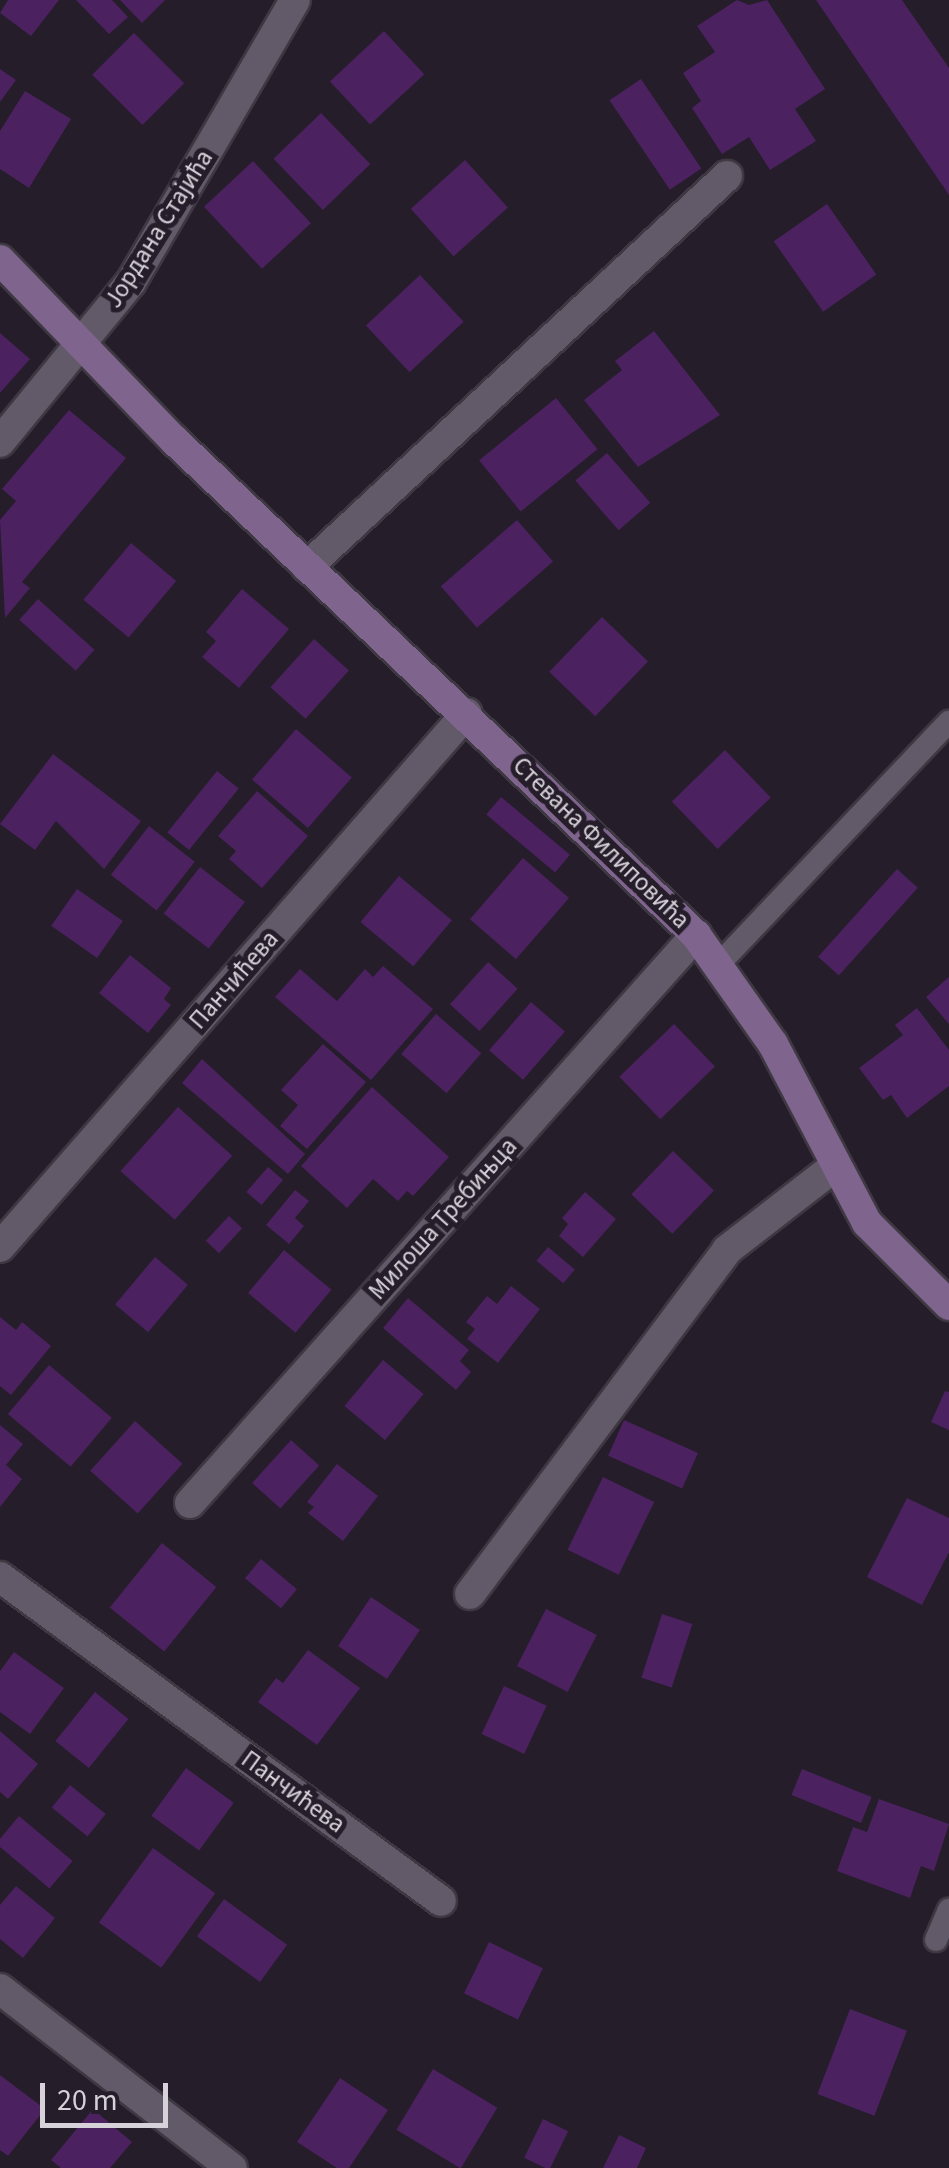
<!DOCTYPE html>
<html>
<head>
<meta charset="utf-8">
<style>
  body { margin:0 }
  #map { position:relative; width:949px; height:2168px; overflow:hidden; background:#251d29; font-family:"Source Sans 3",sans-serif }
  div>[style] { position:absolute }
  [style*='--x'] { left:calc(var(--x)*1px); top:calc(var(--y)*1px); width:calc(var(--w)*1px); rotate:calc(var(--a)*1deg) }
  .building>* { inset:0; background:#4b2160; transform-origin:0 0 }
  .roads { filter:drop-shadow(2px 0 #3e3842) drop-shadow(-2px 0 #3e3842) drop-shadow(0 2px #3e3842) drop-shadow(0 -2px #3e3842) }
  .lane>* { height:22px; margin:-11px; padding:0 11px; transform-origin:11px; border-radius:11px; background:#635a69 }
  .street>* { height:30px; margin:-15px; padding:0 15px; transform-origin:15px; border-radius:15px; background:#635a69 }
  .secondary>* { height:30px; margin:-15px; padding:0 15px; transform-origin:15px; border-radius:15px; background:#7f648e }
  span { translate:-50% -50%; white-space:nowrap; text-align:center; line-height:1.15; -webkit-text-stroke:10px #251d29; paint-order:stroke }
  .street-label { font-size:25px; color:#d7d2da }
  .scale { position:absolute; left:40px; top:2083px; width:128px; height:45px; box-sizing:border-box; border:5px solid #d7d2da; border-top:0; padding-left:12px; font-size:30px; line-height:35px; white-space:nowrap; color:#d7d2da; -webkit-text-stroke:8px #251d29; paint-order:stroke }
</style>
</head>
<body>
<div id="map">
  <div class="building">
    <i style="clip-path:polygon(8px 0,59px 0,31px 36px,0 13px)"></i>
    <i style="clip-path:polygon(76px 0,112px 0,128px 17px,109px 34px)"></i>
    <i style="clip-path:polygon(120px 0,165px 0,142px 23px)"></i>
    <i style="clip-path:polygon(737px 0,749px 5px,767px 0,825px 89px,795px 109px,816px 141px,770px 170px,749px 137px,722px 154px,692px 108px,701px 101px,683px 73px,715px 52px,697px 26px)"></i>
    <i style="clip-path:polygon(816px 0,902px 0,949px 68px,949px 195px)"></i>
    <i style="left:384px;top:31px;width:59px;height:74px;rotate:47deg"></i>
    <i style="left:134px;top:33px;width:71px;height:59px;rotate:45deg"></i>
    <i style="clip-path:polygon(0 69px,16px 80px,0 102px)"></i>
    <i style="left:641px;top:79px;width:108px;height:38px;rotate:56deg"></i>
    <i style="clip-path:polygon(25px 91px,71px 119px,29px 188px,0 169px,0 131px)"></i>
    <i style="left:321px;top:113px;width:71px;height:66px;rotate:46deg"></i>
    <i style="left:465px;top:160px;width:64px;height:73px;rotate:48deg"></i>
    <i style="left:253px;top:161px;width:85px;height:67px;rotate:47deg"></i>
    <i style="left:827px;top:204px;width:86px;height:65px;rotate:55deg"></i>
    <i style="left:420px;top:275px;width:64px;height:74px;rotate:47deg"></i>
    <i style="clip-path:polygon(654px 331px,720px 415px,638px 467px,584px 400px,622px 370px,615px 361px)"></i>
    <i style="clip-path:polygon(0 333px,30px 359px,0 393px)"></i>
    <i style="left:556px;top:398px;width:66px;height:99px;rotate:51deg"></i>
    <i style="clip-path:polygon(69px 410px,126px 458px,22px 582px,30px 588px,5px 618px,0 520px,16px 501px,2px 489px)"></i>
    <i style="left:607px;top:453px;width:66px;height:42px;rotate:49deg"></i>
    <i style="left:517px;top:520px;width:55px;height:101px;rotate:49deg"></i>
    <i style="left:131px;top:543px;width:59px;height:74px;rotate:40deg"></i>
    <i style="clip-path:polygon(242px 589px,289px 629px,239px 688px,202px 657px,216px 641px,206px 632px)"></i>
    <i style="left:38px;top:599px;width:76px;height:28px;rotate:42deg"></i>
    <i style="left:602px;top:617px;width:64px;height:76px;rotate:44deg"></i>
    <i style="left:314px;top:639px;width:47px;height:65px;rotate:42deg"></i>
    <i style="left:296px;top:729px;width:74px;height:67px;rotate:41deg"></i>
    <i style="left:725px;top:750px;width:66px;height:74px;rotate:46deg"></i>
    <i style="clip-path:polygon(53px 754px,141px 821px,104px 869px,56px 821px,35px 850px,0 824px)"></i>
    <i style="left:217px;top:771px;width:28px;height:79px;rotate:39deg"></i>
    <i style="clip-path:polygon(257px 791px,308px 836px,262px 888px,229px 859px,236px 851px,218px 836px)"></i>
    <i style="left:501px;top:797px;width:90px;height:23px;rotate:40deg"></i>
    <i style="left:149px;top:826px;width:58px;height:62px;rotate:38deg"></i>
    <i style="left:523px;top:858px;width:61px;height:81px;rotate:41deg"></i>
    <i style="left:200px;top:867px;width:57px;height:59px;rotate:38deg"></i>
    <i style="left:897px;top:869px;width:28px;height:118px;rotate:42deg"></i>
    <i style="left:399px;top:876px;width:69px;height:60px;rotate:40deg"></i>
    <i style="left:77px;top:889px;width:56px;height:45px;rotate:35deg"></i>
    <i style="clip-path:polygon(130px 955px,171px 988px,164px 999px,171px 1005px,148px 1033px,99px 993px)"></i>
    <i style="left:488px;top:962px;width:40px;height:57px;rotate:42deg"></i>
    <i style="clip-path:polygon(383px 966px,433px 1009px,371px 1080px,275px 997px,300px 969px,337px 1001px,365px 969px,373px 977px)"></i>
    <i style="clip-path:polygon(949px 977px,949px 1024px,926px 997px)"></i>
    <i style="left:531px;top:1002px;width:45px;height:64px;rotate:41deg"></i>
    <i style="clip-path:polygon(917px 1008px,949px 1050px,949px 1086px,907px 1118px,891px 1095px,883px 1100px,859px 1068px,903px 1035px,895px 1025px)"></i>
    <i style="left:436px;top:1014px;width:60px;height:53px;rotate:41deg"></i>
    <i style="left:674px;top:1024px;width:59px;height:76px;rotate:46deg"></i>
    <i style="clip-path:polygon(323px 1044px,366px 1082px,307px 1149px,280px 1126px,298px 1105px,281px 1090px)"></i>
    <i style="clip-path:polygon(202px 1059px,305px 1154px,288px 1174px,182px 1083px)"></i>
    <i style="clip-path:polygon(372px 1087px,449px 1157px,413px 1196px,407px 1191px,398px 1201px,373px 1179px,347px 1208px,301px 1166px)"></i>
    <i style="left:178px;top:1107px;width:73px;height:86px;rotate:42deg"></i>
    <i style="left:673px;top:1151px;width:57px;height:60px;rotate:44deg"></i>
    <i style="left:268px;top:1167px;width:20px;height:33px;rotate:41deg"></i>
    <i style="clip-path:polygon(295px 1190px,309px 1201px,295px 1218px,304px 1226px,289px 1244px,266px 1225px)"></i>
    <i style="clip-path:polygon(585px 1192px,616px 1219px,583px 1257px,559px 1236px,568px 1224px,562px 1218px)"></i>
    <i style="left:229px;top:1216px;width:18px;height:34px;rotate:43deg"></i>
    <i style="left:548px;top:1247px;width:35px;height:18px;rotate:40deg"></i>
    <i style="left:284px;top:1250px;width:62px;height:56px;rotate:40deg"></i>
    <i style="left:155px;top:1257px;width:43px;height:62px;rotate:40deg"></i>
    <i style="clip-path:polygon(511px 1286px,540px 1309px,498px 1363px,467px 1339px,475px 1329px,466px 1322px,487px 1296px,497px 1304px)"></i>
    <i style="clip-path:polygon(408px 1298px,469px 1350px,460px 1361px,471px 1372px,456px 1390px,383px 1328px)"></i>
    <i style="clip-path:polygon(0 1317px,16px 1330px,22px 1322px,51px 1346px,11px 1395px,0 1386px)"></i>
    <i style="left:383px;top:1360px;width:53px;height:60px;rotate:40deg"></i>
    <i style="left:49px;top:1365px;width:82px;height:64px;rotate:40deg"></i>
    <i style="clip-path:polygon(945px 1391px,949px 1392px,949px 1430px,931px 1422px)"></i>
    <i style="left:624px;top:1420px;width:81px;height:39px;rotate:24deg"></i>
    <i style="left:135px;top:1421px;width:64px;height:67px;rotate:42deg"></i>
    <i style="clip-path:polygon(0 1425px,23px 1444px,6px 1465px,22px 1479px,0 1507px)"></i>
    <i style="left:291px;top:1440px;width:38px;height:58px;rotate:42deg"></i>
    <i style="clip-path:polygon(337px 1464px,378px 1496px,343px 1541px,308px 1513px,314px 1507px,307px 1502px)"></i>
    <i style="left:603px;top:1477px;width:57px;height:81px;rotate:26deg"></i>
    <i style="clip-path:polygon(907px 1498px,949px 1518px,949px 1552px,922px 1605px,867px 1577px)"></i>
    <i style="left:162px;top:1543px;width:70px;height:83px;rotate:39deg"></i>
    <i style="left:261px;top:1559px;width:47px;height:25px;rotate:40deg"></i>
    <i style="left:371px;top:1597px;width:59px;height:59px;rotate:34deg"></i>
    <i style="left:546px;top:1609px;width:57px;height:64px;rotate:27deg"></i>
    <i style="left:662px;top:1614px;width:32px;height:67px;rotate:18deg"></i>
    <i style="clip-path:polygon(308px 1650px,360px 1688px,317px 1745px,258px 1702px,276px 1678px,283px 1683px)"></i>
    <i style="clip-path:polygon(14px 1652px,64px 1688px,30px 1734px,0 1712px,0 1671px)"></i>
    <i style="left:504px;top:1686px;width:47px;height:53px;rotate:25deg"></i>
    <i style="left:95px;top:1692px;width:43px;height:63px;rotate:39deg"></i>
    <i style="clip-path:polygon(0 1731px,38px 1764px,8px 1799px,0 1792px)"></i>
    <i style="left:186px;top:1768px;width:59px;height:59px;rotate:36deg"></i>
    <i style="left:802px;top:1769px;width:75px;height:28px;rotate:22deg"></i>
    <i style="left:70px;top:1785px;width:46px;height:29px;rotate:39deg"></i>
    <i style="clip-path:polygon(879px 1799px,949px 1824px,934px 1871px,921px 1866px,910px 1898px,837px 1871px,853px 1827px,867px 1832px)"></i>
    <i style="left:19px;top:1816px;width:70px;height:36px;rotate:40deg"></i>
    <i style="left:153px;top:1848px;width:77px;height:92px;rotate:36deg"></i>
    <i style="clip-path:polygon(16px 1886px,55px 1918px,23px 1958px,0 1939px,0 1905px)"></i>
    <i style="left:224px;top:1899px;width:78px;height:46px;rotate:36deg"></i>
    <i style="left:489px;top:1942px;width:60px;height:57px;rotate:26deg"></i>
    <i style="left:850px;top:2009px;width:61px;height:91px;rotate:21deg"></i>
    <i style="left:433px;top:2069px;width:75px;height:71px;rotate:31deg"></i>
    <i style="clip-path:polygon(0 2075px,45px 2109px,8px 2156px,0 2150px)"></i>
    <i style="clip-path:polygon(340px 2078px,388px 2110px,349px 2168px,337px 2168px,297px 2142px)"></i>
    <i style="clip-path:polygon(93px 2109px,132px 2142px,110px 2168px,61px 2168px,51px 2160px)"></i>
    <i style="left:543px;top:2119px;width:28px;height:43px;rotate:26deg"></i>
    <i style="clip-path:polygon(619px 2135px,646px 2148px,637px 2168px,603px 2168px)"></i>
  </div>
  <div class="roads">
    <div class="lane">
      <i style="--x:719;--y:964;--w:334;--a:-46.5"></i>
      <i style="--x:936;--y:1940;--w:33;--a:-67"></i>
    </div>
    <div class="street">
      <i style="--x:0;--y:442;--w:207;--a:-50.7"></i>
      <i style="--x:131;--y:282;--w:326;--a:-59.8"></i>
      <i style="--x:307;--y:567;--w:574;--a:-42.95"></i>
      <i style="--x:0;--y:1247;--w:709;--a:-48.83"></i>
      <i style="--x:190;--y:1503;--w:761;--a:-48.3"></i>
      <i style="--x:0;--y:1577;--w:547;--a:36.3"></i>
      <i style="--x:470;--y:1594;--w:429;--a:-53.2"></i>
      <i style="--x:727;--y:1250;--w:135;--a:-37.8"></i>
      <i style="--x:0;--y:1989;--w:293;--a:37.7"></i>
    </div>
    <div class="secondary">
      <i style="--x:0;--y:260;--w:252;--a:46"></i>
      <i style="--x:175;--y:441;--w:718;--a:43.48"></i>
      <i style="--x:696;--y:935;--w:133;--a:54.8"></i>
      <i style="--x:773;--y:1044;--w:202;--a:62.3"></i>
      <i style="--x:867;--y:1223;--w:116;--a:45"></i>
    </div>
  </div>
  <div class="street-label">
    <span style="left:159px;top:229px;rotate:-58deg">Јордана Стајића</span>
    <span style="left:601px;top:843px;rotate:44deg">Стевана Филиповића</span>
    <span style="left:234px;top:980px;rotate:-49deg">Панчићева</span>
    <span style="left:443px;top:1219px;rotate:-48deg">Милоша Требињца</span>
    <span style="left:293px;top:1792px;rotate:36deg">Панчићева</span>
  </div>
  <div class="scale">20 m</div>
</div>
</body>
</html>
